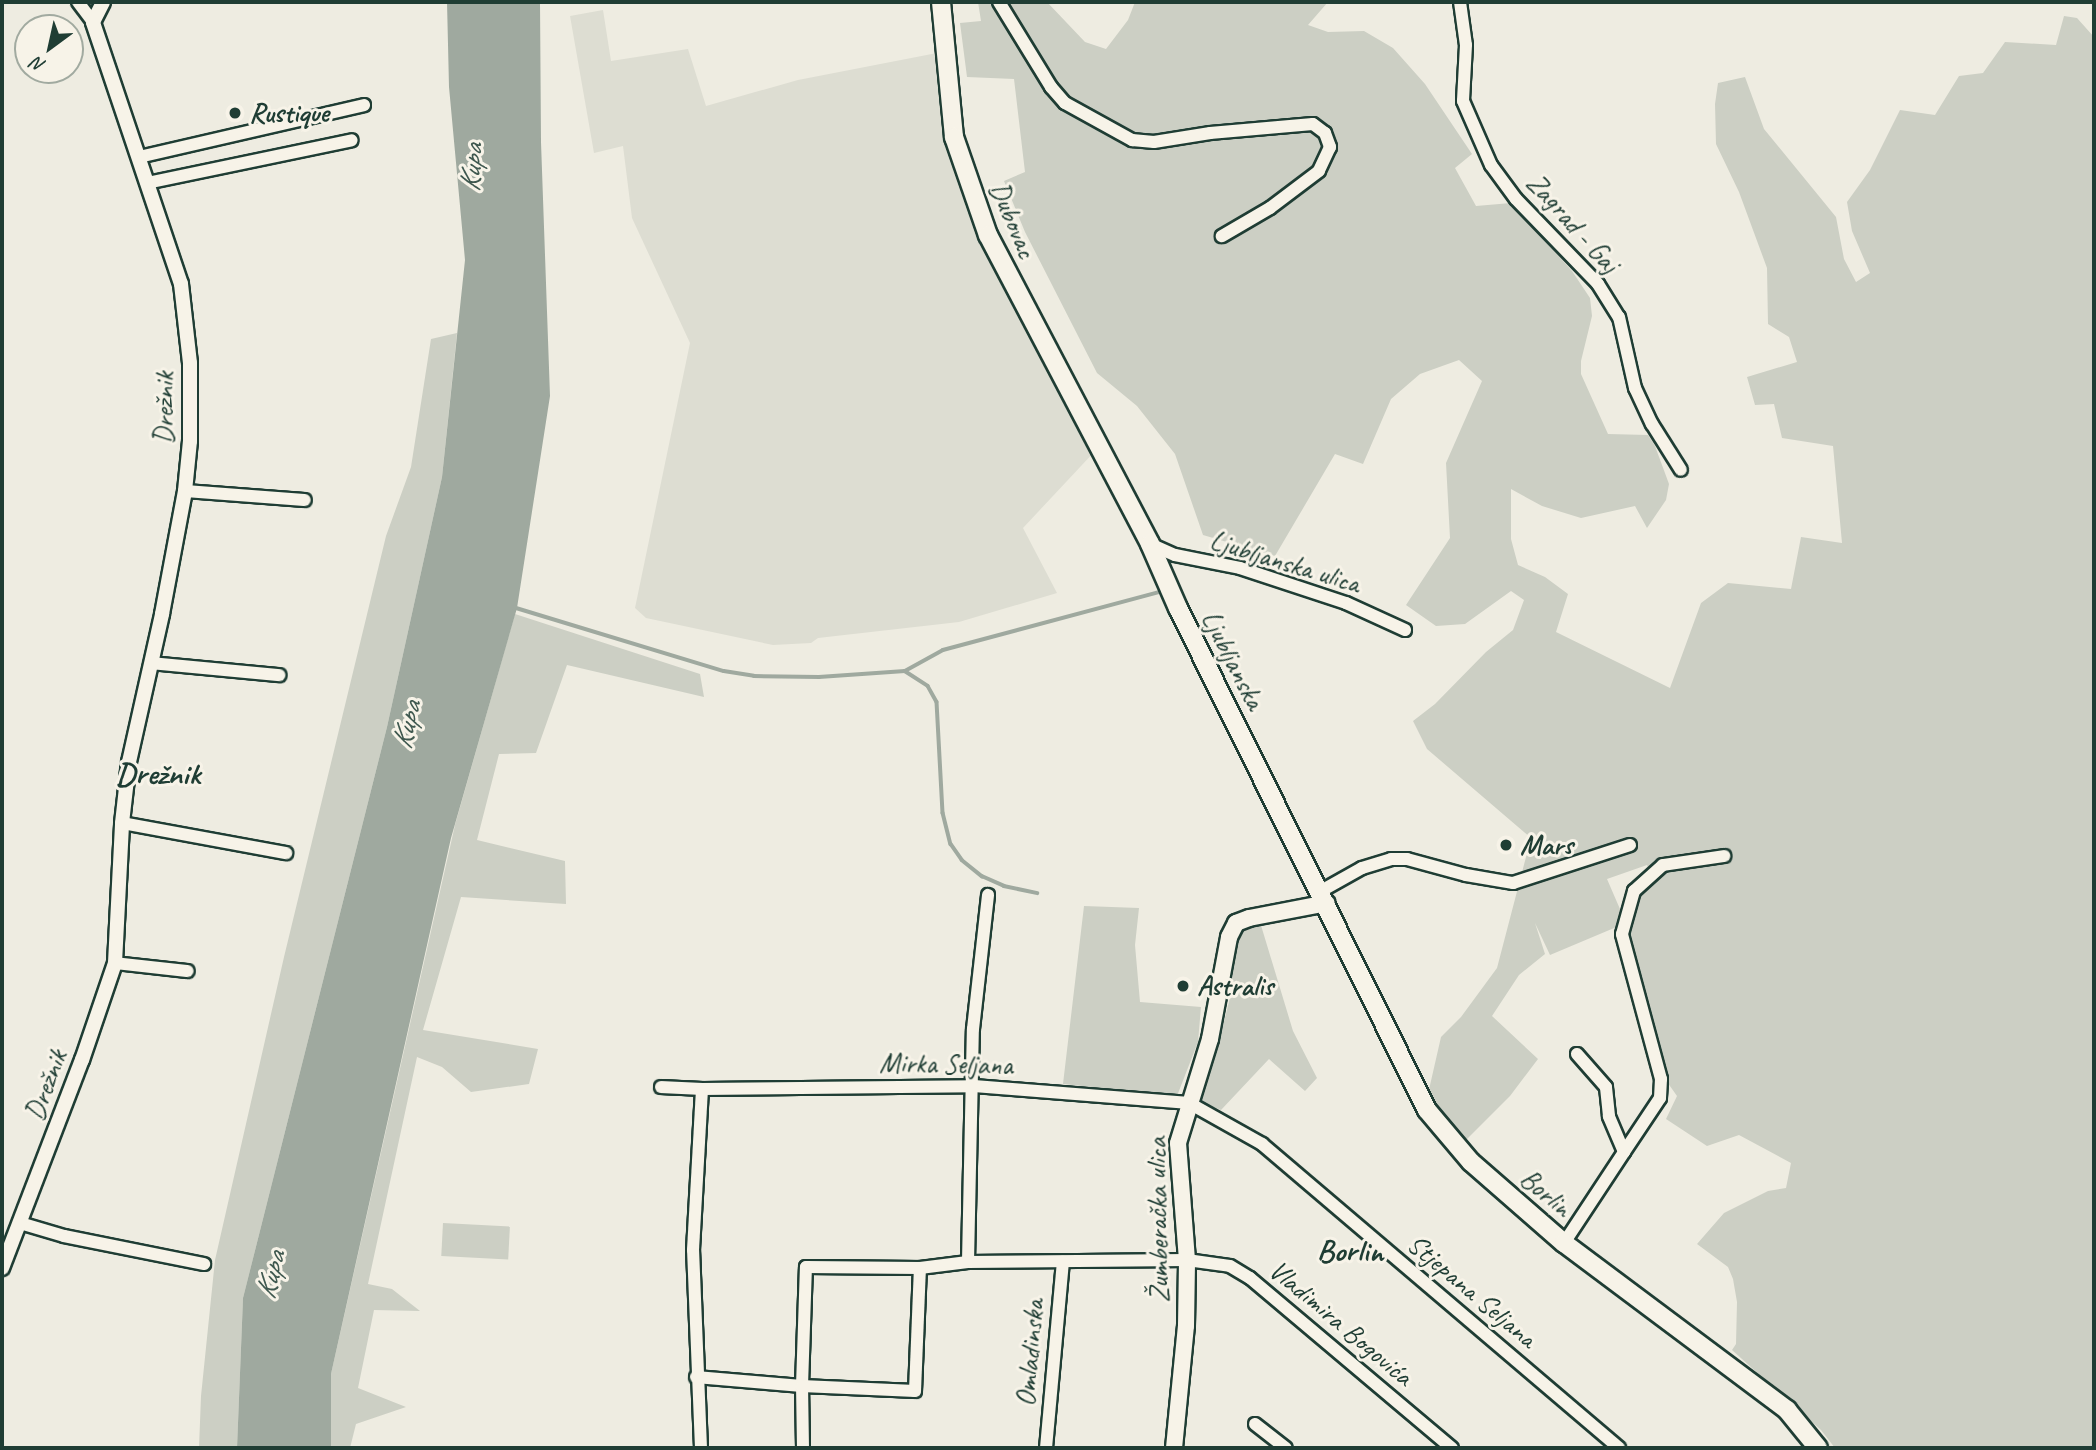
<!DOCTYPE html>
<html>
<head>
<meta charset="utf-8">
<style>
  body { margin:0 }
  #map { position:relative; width:2096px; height:1450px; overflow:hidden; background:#eeece1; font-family:Caveat,sans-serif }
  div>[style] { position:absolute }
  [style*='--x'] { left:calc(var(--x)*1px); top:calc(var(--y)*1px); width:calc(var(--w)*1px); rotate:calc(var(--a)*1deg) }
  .built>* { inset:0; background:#ddddd2 }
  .green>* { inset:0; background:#cccfc4; transform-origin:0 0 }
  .water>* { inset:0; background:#9fa99f }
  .stream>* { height:3.5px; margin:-1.75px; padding:0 1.75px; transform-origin:1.75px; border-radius:1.75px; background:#9fa99f }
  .roads { filter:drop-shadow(2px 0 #1f3d34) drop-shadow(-2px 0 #1f3d34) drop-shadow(0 2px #1f3d34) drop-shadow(0 -2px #1f3d34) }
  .minor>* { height:12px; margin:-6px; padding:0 6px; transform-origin:6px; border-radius:6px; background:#f7f3e8 }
  .tertiary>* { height:14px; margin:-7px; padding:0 7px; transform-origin:7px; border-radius:7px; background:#f7f3e8 }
  .secondary>* { height:16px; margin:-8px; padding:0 8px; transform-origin:8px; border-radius:8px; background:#f7f3e8 }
  .primary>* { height:18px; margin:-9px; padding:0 9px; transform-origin:9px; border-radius:9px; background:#f7f3e8 }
  .dots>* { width:19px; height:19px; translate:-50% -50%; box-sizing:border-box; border:4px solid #f7f3e8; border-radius:50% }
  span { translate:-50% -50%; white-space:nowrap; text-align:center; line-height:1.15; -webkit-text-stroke:6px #f7f3e8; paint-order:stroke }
  .poi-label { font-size:28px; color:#1f3d34; font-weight:700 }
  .left { translate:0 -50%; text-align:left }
  .street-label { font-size:28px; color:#1f3d34 }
  .water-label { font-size:30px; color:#3f584f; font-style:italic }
  .quarter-label { font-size:32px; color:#1f3d34; font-weight:700 }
  .frame { position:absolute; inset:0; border:4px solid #1f3d34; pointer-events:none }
  .north { position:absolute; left:14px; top:14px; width:70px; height:70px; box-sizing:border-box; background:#f7f3e8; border:2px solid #a1aaa0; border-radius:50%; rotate:213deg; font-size:19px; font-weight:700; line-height:28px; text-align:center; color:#1f3d34 }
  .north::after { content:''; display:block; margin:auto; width:24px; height:32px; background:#1f3d34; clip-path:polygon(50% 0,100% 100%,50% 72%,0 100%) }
</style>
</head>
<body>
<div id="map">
  <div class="built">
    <i style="clip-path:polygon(603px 10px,611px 61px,688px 49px,706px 106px,798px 80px,937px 53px,947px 137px,1096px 450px,1023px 528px,1057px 593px,959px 622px,818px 638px,811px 643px,773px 645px,646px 618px,635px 608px,690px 343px,632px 218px,623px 146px,594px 153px,570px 16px)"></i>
  </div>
  <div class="green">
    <i style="clip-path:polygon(978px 2px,1047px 2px,1085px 42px,1106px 49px,1128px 20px,1135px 2px,1328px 2px,1308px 25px,1328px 32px,1364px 31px,1393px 48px,1425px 84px,1472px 154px,1455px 168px,1476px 206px,1511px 203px,1572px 271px,1590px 298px,1592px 316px,1581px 361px,1581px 374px,1608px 434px,1648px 435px,1655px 446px,1669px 484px,1666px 500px,1647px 528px,1635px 506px,1581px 518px,1542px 506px,1511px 489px,1511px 539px,1518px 565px,1545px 577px,1568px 594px,1556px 632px,1670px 688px,1701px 603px,1728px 583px,1791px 589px,1801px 537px,1842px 543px,1833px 446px,1782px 438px,1774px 404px,1755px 405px,1747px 377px,1797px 362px,1789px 337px,1768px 324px,1767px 268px,1739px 192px,1716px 144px,1715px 104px,1718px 83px,1745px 77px,1764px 129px,1836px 217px,1844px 259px,1856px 282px,1870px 273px,1852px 231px,1847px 202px,1870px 170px,1900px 110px,1935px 115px,1959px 76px,1983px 73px,2005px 42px,2056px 45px,2064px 16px,2077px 18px,2094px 37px,2094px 1448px,1835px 1448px,1821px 1430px,1732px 1350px,1736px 1344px,1737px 1302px,1733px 1279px,1728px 1267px,1697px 1244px,1724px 1213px,1768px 1191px,1786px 1188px,1791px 1163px,1739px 1135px,1707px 1146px,1666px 1119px,1677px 1096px,1665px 1079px,1651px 1016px,1638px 992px,1627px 933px,1635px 894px,1651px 875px,1647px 865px,1607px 879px,1626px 923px,1550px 955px,1535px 923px,1545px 954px,1519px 975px,1492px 1016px,1538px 1059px,1510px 1096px,1466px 1140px,1448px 1125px,1428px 1094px,1441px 1037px,1461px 1017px,1497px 968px,1531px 838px,1427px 749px,1413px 721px,1435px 704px,1486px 652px,1513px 630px,1524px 600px,1511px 591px,1465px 624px,1436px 626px,1406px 605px,1450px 538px,1446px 463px,1482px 381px,1459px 360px,1420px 374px,1391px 399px,1363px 464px,1335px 454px,1275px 556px,1203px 535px,1175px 454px,1137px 406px,1097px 373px,1025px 232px,1004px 181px,1025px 172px,1014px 79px,967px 77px,960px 23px,981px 21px)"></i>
    <i style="clip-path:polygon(457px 333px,442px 477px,387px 727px,243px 1298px,237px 1448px,199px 1448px,201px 1396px,215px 1260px,284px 957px,386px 536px,411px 467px,431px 339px)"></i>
    <i style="clip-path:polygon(515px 614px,700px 674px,704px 697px,567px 665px,536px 753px,499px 754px,477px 840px,565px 861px,566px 904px,461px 897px,423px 1030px,538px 1049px,529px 1084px,471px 1092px,442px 1067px,417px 1057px,368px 1284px,392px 1289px,420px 1311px,374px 1310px,358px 1388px,406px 1407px,356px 1424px,350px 1448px,331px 1448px,331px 1374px,455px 825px)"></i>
    <i style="clip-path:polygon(1084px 906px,1139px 908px,1135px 945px,1140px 1002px,1201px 1007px,1198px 1042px,1177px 1096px,1063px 1084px)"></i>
    <i style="clip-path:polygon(1260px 922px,1293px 1031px,1317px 1078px,1305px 1091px,1269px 1059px,1221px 1110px,1198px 1100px,1219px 1041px,1230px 998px,1229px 969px,1234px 942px,1243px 926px)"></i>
    <i style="left:443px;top:1223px;width:67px;height:33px;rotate:3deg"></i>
  </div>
  <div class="water">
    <i style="clip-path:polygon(447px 2px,540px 2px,541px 142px,550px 396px,517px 608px,451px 838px,331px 1374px,331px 1448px,237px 1448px,243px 1298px,387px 727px,442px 477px,465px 260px,449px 87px)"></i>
  </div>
  <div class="stream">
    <i style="--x:513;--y:607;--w:220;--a:16.9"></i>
    <i style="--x:724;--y:671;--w:30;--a:9"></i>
    <i style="--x:754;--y:676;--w:65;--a:0.9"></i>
    <i style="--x:819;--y:677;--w:86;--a:-4"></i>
    <i style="--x:905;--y:671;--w:27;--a:33"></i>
    <i style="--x:928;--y:686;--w:18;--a:61"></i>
    <i style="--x:937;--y:702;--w:111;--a:86.9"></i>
    <i style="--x:943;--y:813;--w:32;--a:76"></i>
    <i style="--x:951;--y:844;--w:19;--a:55"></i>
    <i style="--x:962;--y:860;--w:26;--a:39"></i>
    <i style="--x:982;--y:876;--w:24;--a:24"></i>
    <i style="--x:1004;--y:886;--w:34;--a:12"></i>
    <i style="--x:905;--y:671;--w:43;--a:-28.9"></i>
    <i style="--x:943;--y:650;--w:224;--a:-15"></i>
  </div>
  <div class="roads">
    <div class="minor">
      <i style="--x:78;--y:2;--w:25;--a:53"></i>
      <i style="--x:999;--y:2;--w:100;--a:58.5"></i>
      <i style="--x:1051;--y:87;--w:21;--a:49"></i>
      <i style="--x:1065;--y:103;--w:77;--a:28.9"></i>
      <i style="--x:1132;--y:140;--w:22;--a:5"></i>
      <i style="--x:1154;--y:142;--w:57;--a:-9.1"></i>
      <i style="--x:1210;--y:133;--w:103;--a:-5"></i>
      <i style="--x:1313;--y:124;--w:15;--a:37"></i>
      <i style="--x:1325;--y:133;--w:15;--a:70"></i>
      <i style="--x:1330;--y:147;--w:26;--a:115"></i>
      <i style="--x:1319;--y:171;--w:61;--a:142.9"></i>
      <i style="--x:1270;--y:208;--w:56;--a:149.7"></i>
      <i style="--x:1460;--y:2;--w:43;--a:82.1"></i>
      <i style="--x:1466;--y:45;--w:56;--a:93.1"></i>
      <i style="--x:1463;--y:101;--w:70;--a:66.4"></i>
      <i style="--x:1491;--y:165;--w:42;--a:53.7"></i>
      <i style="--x:1516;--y:199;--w:118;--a:46"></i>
      <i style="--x:1598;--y:284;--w:39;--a:58"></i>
      <i style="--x:1619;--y:317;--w:73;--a:77.3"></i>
      <i style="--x:1635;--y:388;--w:40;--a:65"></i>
      <i style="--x:1652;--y:424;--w:54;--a:57.8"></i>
      <i style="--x:139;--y:157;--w:231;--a:-13"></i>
      <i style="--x:147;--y:183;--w:209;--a:-11.8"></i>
      <i style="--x:185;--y:491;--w:120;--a:4.3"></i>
      <i style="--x:1150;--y:544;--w:27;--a:24"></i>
      <i style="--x:1175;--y:555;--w:66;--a:11.3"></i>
      <i style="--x:1240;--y:568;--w:112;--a:18.3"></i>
      <i style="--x:1346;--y:603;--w:65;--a:24.6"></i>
      <i style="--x:151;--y:663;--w:129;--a:5.4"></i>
      <i style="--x:122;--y:823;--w:167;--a:10.4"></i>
      <i style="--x:1321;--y:891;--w:47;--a:-29.3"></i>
      <i style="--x:1362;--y:868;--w:30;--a:-17"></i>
      <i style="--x:1391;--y:859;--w:16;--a:0"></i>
      <i style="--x:1407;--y:859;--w:61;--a:15.2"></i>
      <i style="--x:1466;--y:875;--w:48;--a:9.7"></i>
      <i style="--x:1513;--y:883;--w:123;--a:-18"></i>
      <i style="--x:115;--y:963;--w:73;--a:6.3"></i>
      <i style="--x:661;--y:1087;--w:41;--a:2.8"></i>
      <i style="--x:1624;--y:1152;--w:65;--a:-56.3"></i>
      <i style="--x:1660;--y:1098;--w:19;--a:-87"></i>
      <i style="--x:1661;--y:1079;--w:150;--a:-105.1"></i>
      <i style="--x:1622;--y:934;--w:45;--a:-74.4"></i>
      <i style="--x:1634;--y:891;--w:39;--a:-42"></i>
      <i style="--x:1663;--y:865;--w:62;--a:-8.4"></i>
      <i style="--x:20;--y:1223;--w:46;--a:16.5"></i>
      <i style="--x:64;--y:1236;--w:143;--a:11.3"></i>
      <i style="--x:1564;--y:1243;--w:109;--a:-56.6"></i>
      <i style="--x:1624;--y:1152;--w:39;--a:-113"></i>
      <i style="--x:1609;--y:1116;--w:29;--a:-96"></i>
      <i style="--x:1606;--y:1087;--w:44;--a:-131.3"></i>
      <i style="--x:968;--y:1262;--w:233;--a:-88.8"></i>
      <i style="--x:973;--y:1029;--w:135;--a:-83.6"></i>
      <i style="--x:696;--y:1377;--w:106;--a:4.9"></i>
      <i style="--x:802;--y:1386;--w:119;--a:-88.1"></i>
      <i style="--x:806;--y:1267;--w:114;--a:0.5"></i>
      <i style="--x:920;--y:1268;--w:48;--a:-7.1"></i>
      <i style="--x:968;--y:1262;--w:219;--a:-0.5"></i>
      <i style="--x:1187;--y:1260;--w:43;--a:7.9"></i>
      <i style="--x:1230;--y:1266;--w:23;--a:31"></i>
      <i style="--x:1250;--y:1278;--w:264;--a:40.1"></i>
      <i style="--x:1255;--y:1424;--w:39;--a:38"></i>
      <i style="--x:701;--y:1448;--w:198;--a:-92.3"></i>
      <i style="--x:693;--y:1250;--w:161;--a:-86.8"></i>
      <i style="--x:702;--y:1089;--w:272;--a:-0.6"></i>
      <i style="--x:974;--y:1086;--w:216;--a:4.5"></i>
      <i style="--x:1189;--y:1103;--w:84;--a:29.3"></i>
      <i style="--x:1262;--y:1144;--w:469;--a:40.4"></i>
      <i style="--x:803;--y:1448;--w:62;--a:-90.9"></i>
      <i style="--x:802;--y:1386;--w:113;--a:2.5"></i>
      <i style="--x:915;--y:1391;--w:123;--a:-87.7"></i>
      <i style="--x:1046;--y:1448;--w:187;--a:-84.8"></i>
    </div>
    <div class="tertiary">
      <i style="--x:2;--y:1268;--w:223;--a:-69"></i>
      <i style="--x:82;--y:1060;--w:102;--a:-71.2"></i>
      <i style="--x:115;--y:963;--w:140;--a:-87.1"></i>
      <i style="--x:122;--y:823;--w:61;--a:-83.5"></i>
      <i style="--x:129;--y:762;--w:152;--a:-77.4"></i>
      <i style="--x:162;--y:614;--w:125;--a:-79.4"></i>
      <i style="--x:185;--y:491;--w:50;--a:-84.3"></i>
      <i style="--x:190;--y:441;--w:78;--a:-90"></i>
      <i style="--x:190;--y:363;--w:80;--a:-96.5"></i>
      <i style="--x:181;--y:284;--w:276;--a:-108.6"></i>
      <i style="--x:93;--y:22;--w:22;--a:-63"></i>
    </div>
    <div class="secondary">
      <i style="--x:1174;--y:1448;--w:123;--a:-84.4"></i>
      <i style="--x:1186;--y:1326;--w:66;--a:-89.1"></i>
      <i style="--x:1187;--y:1260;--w:117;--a:-94.4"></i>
      <i style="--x:1178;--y:1143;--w:109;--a:-72.9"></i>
      <i style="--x:1210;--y:1039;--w:104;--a:-79.4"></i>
      <i style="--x:1229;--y:937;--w:16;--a:-63"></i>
      <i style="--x:1236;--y:923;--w:14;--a:-21"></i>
      <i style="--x:1249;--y:918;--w:79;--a:-10.9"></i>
    </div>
    <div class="primary">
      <i style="--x:941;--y:2;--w:136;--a:84.5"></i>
      <i style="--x:954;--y:137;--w:104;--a:70.9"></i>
      <i style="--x:988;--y:235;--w:349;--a:62.3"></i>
      <i style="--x:1150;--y:544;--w:70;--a:66.4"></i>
      <i style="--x:1178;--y:608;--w:560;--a:63.62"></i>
      <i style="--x:1427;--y:1110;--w:68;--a:49.8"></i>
      <i style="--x:1471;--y:1162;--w:123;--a:41.1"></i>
      <i style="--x:1564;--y:1243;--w:279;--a:36.8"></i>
      <i style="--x:1787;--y:1410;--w:49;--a:50.8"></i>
    </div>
  </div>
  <div class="dots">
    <i style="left:235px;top:113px;background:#1f3d34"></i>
    <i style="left:1506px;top:845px;background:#1f3d34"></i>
    <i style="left:1183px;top:986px;background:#1f3d34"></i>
  </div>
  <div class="poi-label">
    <span class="left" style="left:249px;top:113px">Rustique</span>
    <span class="left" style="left:1520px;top:845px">Mars</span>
    <span class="left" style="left:1197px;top:986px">Astralis</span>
  </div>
  <div class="street-label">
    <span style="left:1013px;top:220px;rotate:67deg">Dubovac</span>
    <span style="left:1573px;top:223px;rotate:48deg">Zagrad - Gaj</span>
    <span style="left:164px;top:408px;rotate:-89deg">Drežnik</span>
    <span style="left:1285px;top:562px;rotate:17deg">Ljubljanska ulica</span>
    <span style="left:1233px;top:660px;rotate:63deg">Ljubljanska</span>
    <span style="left:946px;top:1064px;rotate:1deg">Mirka Seljana</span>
    <span style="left:46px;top:1085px;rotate:-69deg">Drežnik</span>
    <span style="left:1546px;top:1193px;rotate:41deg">Borlin</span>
    <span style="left:1158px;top:1220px;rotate:-91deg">Žumberačka ulica</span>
    <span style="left:1472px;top:1291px;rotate:40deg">Stjepana Seljana</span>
    <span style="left:1341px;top:1323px;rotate:40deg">Vladimira Bogovića</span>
    <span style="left:1030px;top:1353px;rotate:-85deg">Omladinska</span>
  </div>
  <div class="water-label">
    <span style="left:471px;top:168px;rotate:-86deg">Kupa</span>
    <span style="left:406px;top:725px;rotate:-77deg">Kupa</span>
    <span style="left:270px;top:1275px;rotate:-76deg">Kupa</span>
  </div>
  <div class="quarter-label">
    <span style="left:158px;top:774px">Drežnik</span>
    <span style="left:1350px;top:1251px">Borlin</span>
  </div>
  <div class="frame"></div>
  <div class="north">N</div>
</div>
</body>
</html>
